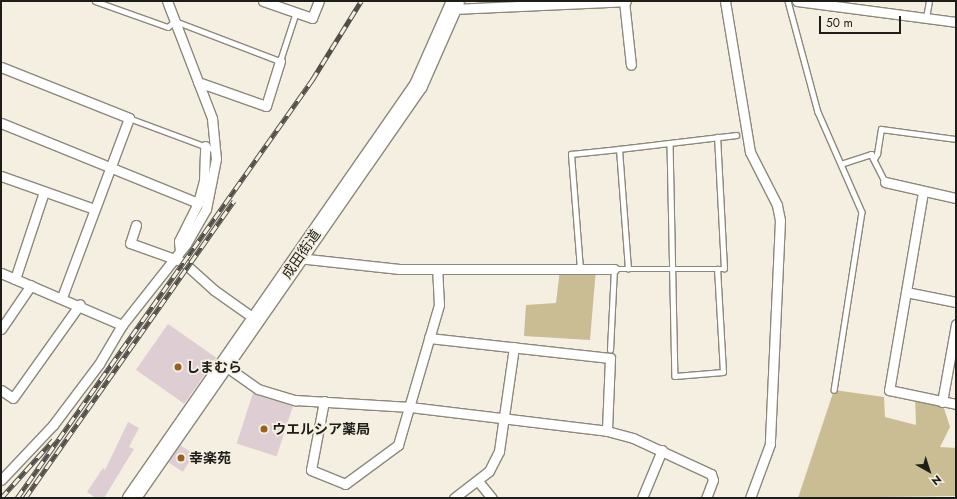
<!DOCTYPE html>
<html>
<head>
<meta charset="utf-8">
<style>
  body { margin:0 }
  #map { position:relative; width:957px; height:499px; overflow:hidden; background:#f4efe1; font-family:Jost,"Noto Sans JP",sans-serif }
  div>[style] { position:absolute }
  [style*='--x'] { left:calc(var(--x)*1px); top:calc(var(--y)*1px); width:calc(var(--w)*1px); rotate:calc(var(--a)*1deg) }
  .green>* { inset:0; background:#cabd93 }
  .building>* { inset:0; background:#deced4; transform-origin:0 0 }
  .roads { filter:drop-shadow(1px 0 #8c887b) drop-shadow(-1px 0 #8c887b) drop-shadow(0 1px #8c887b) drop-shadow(0 -1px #8c887b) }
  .lane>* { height:4.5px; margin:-2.25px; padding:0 2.25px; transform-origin:2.25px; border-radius:2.25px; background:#fff }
  .street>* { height:9px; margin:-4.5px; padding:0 4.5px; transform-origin:4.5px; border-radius:4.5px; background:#fff }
  .highway>* { height:17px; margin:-8.5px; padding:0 8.5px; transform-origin:8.5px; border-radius:8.5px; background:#fff }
  .rail>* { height:4.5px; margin-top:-2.25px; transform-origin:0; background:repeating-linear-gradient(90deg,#f4efe1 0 9px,#514f48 0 18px); box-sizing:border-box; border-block:1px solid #514f48 }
  .dots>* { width:11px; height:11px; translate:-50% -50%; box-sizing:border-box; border:2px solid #f4efe1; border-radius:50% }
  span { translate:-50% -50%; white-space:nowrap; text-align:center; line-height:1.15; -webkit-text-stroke:3.5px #f4efe1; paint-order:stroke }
  .street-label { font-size:14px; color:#1e1d18 }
  .poi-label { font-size:14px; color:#1e1d18; font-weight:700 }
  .left { translate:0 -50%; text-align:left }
  .frame { position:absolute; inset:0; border:2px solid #1e1d18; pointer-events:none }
  .north { position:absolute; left:909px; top:451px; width:40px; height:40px; -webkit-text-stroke:3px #f4efe1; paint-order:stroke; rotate:141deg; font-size:11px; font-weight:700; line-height:16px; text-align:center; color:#1e1d18 }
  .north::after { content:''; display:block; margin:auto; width:14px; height:18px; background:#1e1d18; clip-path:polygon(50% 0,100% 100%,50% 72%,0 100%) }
  .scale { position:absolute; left:819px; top:16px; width:82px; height:18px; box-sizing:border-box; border:2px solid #1e1d18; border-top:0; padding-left:5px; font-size:12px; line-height:14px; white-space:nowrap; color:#1e1d18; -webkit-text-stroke:3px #f4efe1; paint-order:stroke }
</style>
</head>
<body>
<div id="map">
  <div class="green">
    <i style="clip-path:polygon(560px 269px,596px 269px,590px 340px,524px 336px,526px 305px,556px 303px)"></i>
    <i style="clip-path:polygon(834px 390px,884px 397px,885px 417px,916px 425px,915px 396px,942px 402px,950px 427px,940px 447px,956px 448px,956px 496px,798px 498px)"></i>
  </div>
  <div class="building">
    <i style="left:168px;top:324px;width:59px;height:56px;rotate:35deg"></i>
    <i style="left:253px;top:393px;width:42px;height:53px;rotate:18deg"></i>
    <i style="clip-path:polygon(128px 422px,139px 428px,129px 447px,134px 449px,104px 498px,96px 498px,87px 492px,103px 468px,105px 470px)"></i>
    <i style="left:180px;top:445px;width:17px;height:21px;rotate:33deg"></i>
  </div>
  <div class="roads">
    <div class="lane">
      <i style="--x:95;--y:1;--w:77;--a:19.6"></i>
      <i style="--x:168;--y:27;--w:9;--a:-41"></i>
      <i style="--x:175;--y:21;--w:112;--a:20.9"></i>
      <i style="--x:280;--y:61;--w:52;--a:-71.9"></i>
      <i style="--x:788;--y:1;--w:115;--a:74.9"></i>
      <i style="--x:818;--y:112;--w:109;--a:66.3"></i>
      <i style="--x:862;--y:212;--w:180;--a:98.9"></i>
      <i style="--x:926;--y:18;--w:17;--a:-80"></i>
      <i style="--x:129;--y:118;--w:92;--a:20.4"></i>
      <i style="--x:670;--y:143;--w:233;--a:88.8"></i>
      <i style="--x:675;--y:376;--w:48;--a:-4.8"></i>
      <i style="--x:723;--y:372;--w:103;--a:-93.3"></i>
      <i style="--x:874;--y:159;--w:6;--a:-59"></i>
      <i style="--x:877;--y:154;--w:25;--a:-81"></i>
      <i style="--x:881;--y:129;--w:76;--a:7.6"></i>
      <i style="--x:841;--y:164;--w:32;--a:-18"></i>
      <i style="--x:871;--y:154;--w:31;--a:63"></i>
      <i style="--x:580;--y:269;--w:115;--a:-94.5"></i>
      <i style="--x:571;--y:154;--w:48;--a:-5.9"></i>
      <i style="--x:628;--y:269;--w:120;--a:-94.3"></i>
      <i style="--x:619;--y:149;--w:118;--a:-6.8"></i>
      <i style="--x:610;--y:350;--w:81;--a:-87.2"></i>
      <i style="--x:614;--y:269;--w:110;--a:0"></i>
      <i style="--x:724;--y:269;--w:132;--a:-93"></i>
    </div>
    <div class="street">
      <i style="--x:263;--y:1;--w:52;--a:19.1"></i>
      <i style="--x:312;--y:18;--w:18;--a:-68"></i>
      <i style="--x:624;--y:1;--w:64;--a:83.8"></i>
      <i style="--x:725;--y:1;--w:153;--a:80.6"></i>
      <i style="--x:750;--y:152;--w:59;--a:63"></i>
      <i style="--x:777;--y:205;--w:15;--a:79"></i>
      <i style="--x:780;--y:220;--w:224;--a:92.6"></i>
      <i style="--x:770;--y:444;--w:58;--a:110.3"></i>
      <i style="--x:797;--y:1;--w:160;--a:7.5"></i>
      <i style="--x:452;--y:9;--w:174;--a:-2.6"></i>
      <i style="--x:1;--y:67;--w:138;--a:21.7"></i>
      <i style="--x:129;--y:118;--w:191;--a:110.5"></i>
      <i style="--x:198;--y:82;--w:72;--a:19.4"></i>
      <i style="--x:266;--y:106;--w:47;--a:-72.7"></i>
      <i style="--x:1;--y:123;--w:213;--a:22.1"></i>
      <i style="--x:1;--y:176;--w:99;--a:19.5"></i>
      <i style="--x:885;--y:182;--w:73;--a:12.7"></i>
      <i style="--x:923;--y:192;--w:201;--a:99.7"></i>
      <i style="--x:889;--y:390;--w:68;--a:11.8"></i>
      <i style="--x:136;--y:225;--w:19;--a:108"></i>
      <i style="--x:130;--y:243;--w:56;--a:19.7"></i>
      <i style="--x:183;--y:262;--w:42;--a:42.1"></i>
      <i style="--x:214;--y:290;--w:50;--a:35.3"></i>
      <i style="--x:180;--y:251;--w:10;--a:-96"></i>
      <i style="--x:179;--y:241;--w:42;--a:-63.4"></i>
      <i style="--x:198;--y:203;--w:23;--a:-75"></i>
      <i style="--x:204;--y:181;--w:35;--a:-88"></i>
      <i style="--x:298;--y:258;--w:102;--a:6.2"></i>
      <i style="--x:399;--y:269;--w:215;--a:0"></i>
      <i style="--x:1;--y:273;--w:132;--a:23.3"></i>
      <i style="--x:15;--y:279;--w:92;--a:-71.6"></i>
      <i style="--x:906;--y:292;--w:51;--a:11.3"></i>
      <i style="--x:1;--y:329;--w:53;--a:-55.7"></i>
      <i style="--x:429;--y:338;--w:182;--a:6.3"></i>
      <i style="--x:610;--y:358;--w:73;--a:92.4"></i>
      <i style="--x:224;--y:365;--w:42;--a:35.2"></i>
      <i style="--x:258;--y:389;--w:39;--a:17"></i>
      <i style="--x:295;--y:400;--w:115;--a:3.5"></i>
      <i style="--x:410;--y:407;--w:198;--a:6.9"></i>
      <i style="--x:607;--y:431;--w:27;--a:15"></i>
      <i style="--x:633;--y:438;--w:86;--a:24.8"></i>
      <i style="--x:711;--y:474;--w:6;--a:72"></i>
      <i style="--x:713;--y:480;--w:19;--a:111"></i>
      <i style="--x:1;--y:390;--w:14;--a:34"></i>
      <i style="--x:13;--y:398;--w:115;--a:-54.5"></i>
      <i style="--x:324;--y:401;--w:70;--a:100.7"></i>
      <i style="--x:311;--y:470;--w:37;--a:22"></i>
      <i style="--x:345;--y:484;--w:66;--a:-36.3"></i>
      <i style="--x:398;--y:445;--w:146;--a:-73.7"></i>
      <i style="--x:439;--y:305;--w:36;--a:-93"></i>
      <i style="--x:942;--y:402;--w:79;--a:-79.8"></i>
      <i style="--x:1;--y:480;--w:76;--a:-46.6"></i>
      <i style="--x:53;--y:425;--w:76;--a:-53"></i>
      <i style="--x:99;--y:364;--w:45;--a:-59.5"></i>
      <i style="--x:122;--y:325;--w:103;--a:-51.7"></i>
      <i style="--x:186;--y:244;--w:40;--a:-60.3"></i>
      <i style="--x:206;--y:209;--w:51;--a:-78.7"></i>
      <i style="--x:216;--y:159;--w:41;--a:-95.6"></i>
      <i style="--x:212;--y:118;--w:125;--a:-111"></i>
      <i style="--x:478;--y:481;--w:22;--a:51"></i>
      <i style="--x:454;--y:498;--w:44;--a:-37.6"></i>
      <i style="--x:489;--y:471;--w:22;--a:-63"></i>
      <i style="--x:499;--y:451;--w:105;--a:-81.8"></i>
      <i style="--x:642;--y:498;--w:52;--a:-67.4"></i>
    </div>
    <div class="highway">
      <i style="--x:131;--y:498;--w:503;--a:-55.2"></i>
      <i style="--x:418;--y:85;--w:92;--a:-66.2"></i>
    </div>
  </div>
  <div class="rail">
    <i style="--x:1;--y:498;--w:78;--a:-48.1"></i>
    <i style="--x:17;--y:498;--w:512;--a:-54.79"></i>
    <i style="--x:312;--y:80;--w:93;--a:-58.2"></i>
    <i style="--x:25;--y:498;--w:363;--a:-54.9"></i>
  </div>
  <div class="dots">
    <i style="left:178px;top:367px;background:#9a5e20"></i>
    <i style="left:264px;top:429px;background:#9a5e20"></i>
    <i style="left:181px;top:458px;background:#9a5e20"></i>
  </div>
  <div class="street-label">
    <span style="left:301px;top:254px;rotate:-55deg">成田街道</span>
  </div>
  <div class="poi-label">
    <span class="left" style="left:186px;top:367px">しまむら</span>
    <span class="left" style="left:272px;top:429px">ウエルシア薬局</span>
    <span class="left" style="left:189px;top:458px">幸楽苑</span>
  </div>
  <div class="frame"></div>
  <div class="north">N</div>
  <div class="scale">50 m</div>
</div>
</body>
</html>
